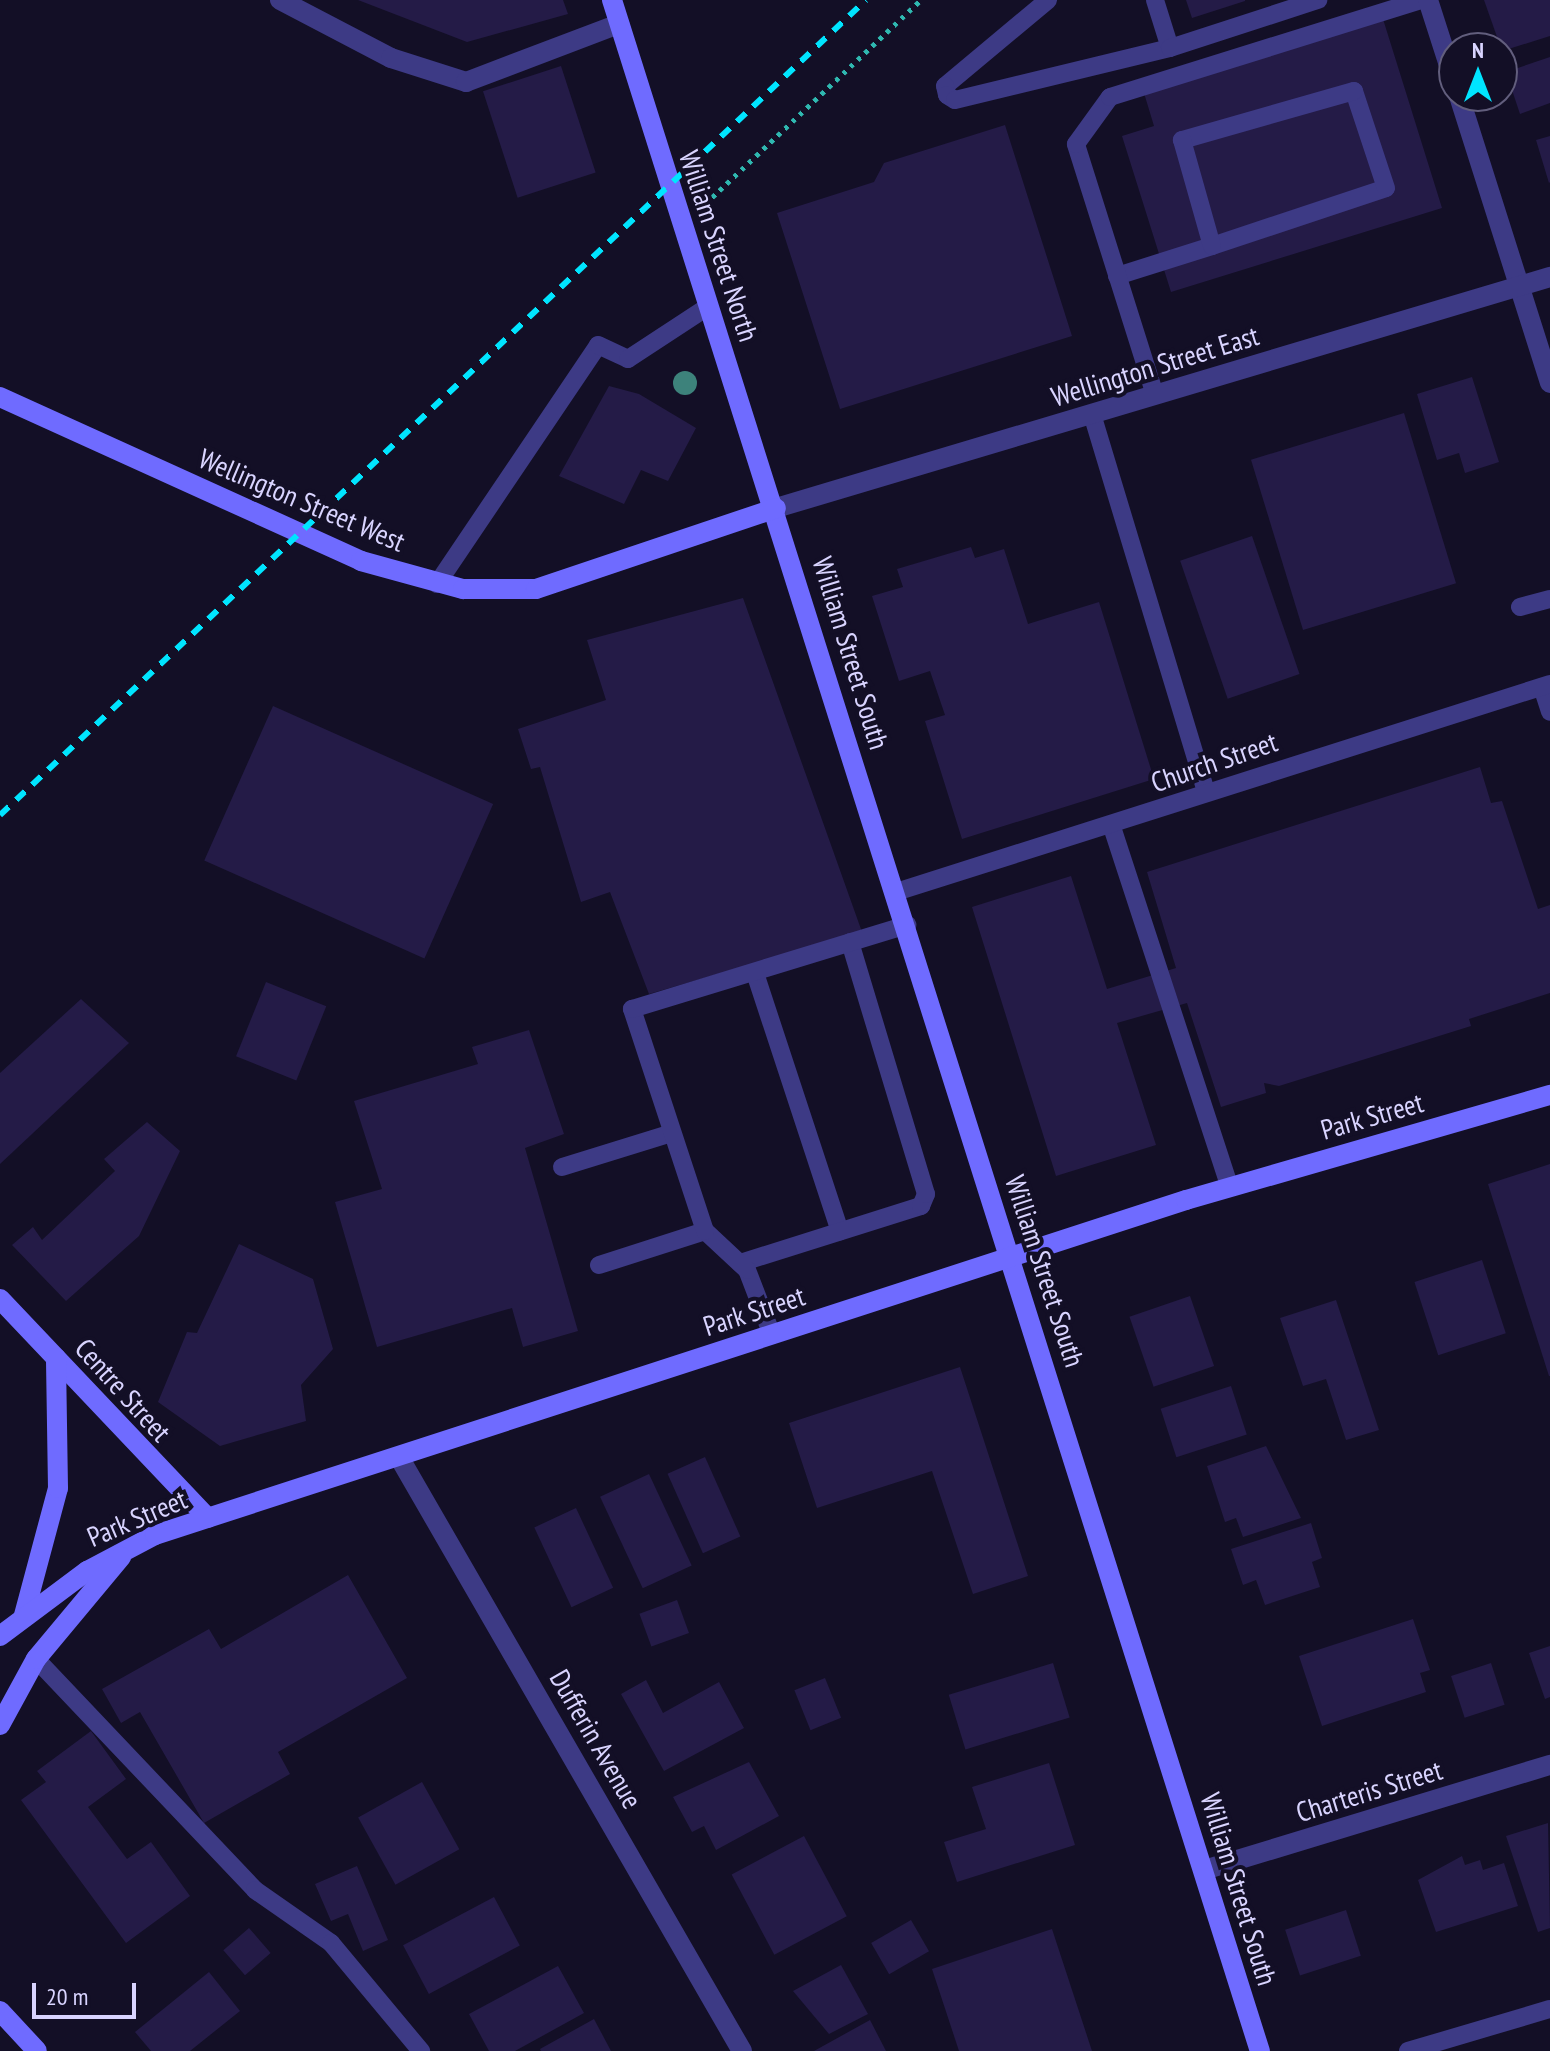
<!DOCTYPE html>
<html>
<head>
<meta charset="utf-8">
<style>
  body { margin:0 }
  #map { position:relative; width:1550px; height:2051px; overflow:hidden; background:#130f26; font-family:"PT Sans Narrow",sans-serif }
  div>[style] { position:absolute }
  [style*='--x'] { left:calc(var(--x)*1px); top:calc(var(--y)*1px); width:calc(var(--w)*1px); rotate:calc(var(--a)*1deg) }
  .building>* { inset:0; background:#241b47; transform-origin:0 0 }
  .path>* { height:5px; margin-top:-2.5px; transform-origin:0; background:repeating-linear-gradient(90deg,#2fb8b0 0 4px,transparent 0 10px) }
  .lane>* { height:18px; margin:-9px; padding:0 9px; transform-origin:9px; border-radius:9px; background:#3d3a85 }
  .street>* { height:20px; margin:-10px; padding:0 10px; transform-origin:10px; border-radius:10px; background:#3d3a85 }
  .secondary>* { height:20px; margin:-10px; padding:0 10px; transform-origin:10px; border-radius:10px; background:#6f6bff }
  .rail>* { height:6px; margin-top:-3px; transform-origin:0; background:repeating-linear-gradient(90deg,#00e5ff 0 12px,transparent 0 22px) }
  .trees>* { width:24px; height:24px; margin:-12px; border-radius:50%; background:#3d827b }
  span { translate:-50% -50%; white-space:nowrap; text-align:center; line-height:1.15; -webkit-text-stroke:8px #130f26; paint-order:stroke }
  .street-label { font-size:28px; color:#d9d4ff }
  .north { position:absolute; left:1438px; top:32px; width:80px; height:80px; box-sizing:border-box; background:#130f26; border:2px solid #625e7d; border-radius:50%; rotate:0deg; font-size:22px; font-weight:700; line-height:32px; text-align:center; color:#d9d4ff }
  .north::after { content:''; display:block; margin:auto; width:28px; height:36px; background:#00e5ff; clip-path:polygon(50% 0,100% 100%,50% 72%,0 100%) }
  .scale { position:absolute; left:32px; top:1983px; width:104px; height:36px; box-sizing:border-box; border:4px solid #d9d4ff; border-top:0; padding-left:10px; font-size:24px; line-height:28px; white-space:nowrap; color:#d9d4ff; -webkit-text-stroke:6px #130f26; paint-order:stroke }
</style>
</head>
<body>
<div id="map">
  <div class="building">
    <i style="clip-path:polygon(358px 0,563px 0,568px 14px,467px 42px)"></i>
    <i style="clip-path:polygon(1186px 0,1245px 0,1245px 1px,1192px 18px)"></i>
    <i style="clip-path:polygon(1484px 0,1550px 0,1550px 36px,1502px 51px)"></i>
    <i style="clip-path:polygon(1383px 19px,1442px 208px,1171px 292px,1122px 136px,1154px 126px,1144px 93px)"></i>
    <i style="clip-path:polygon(1550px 57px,1550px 103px,1520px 114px,1506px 72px)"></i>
    <i style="left:561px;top:66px;width:112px;height:82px;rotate:72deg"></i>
    <i style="clip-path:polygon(1005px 125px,1072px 336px,840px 409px,777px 213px,874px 182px,884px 163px)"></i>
    <i style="clip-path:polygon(1550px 136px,1550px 182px,1549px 183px,1536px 140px)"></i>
    <i style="clip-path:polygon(1472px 377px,1499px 462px,1465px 473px,1459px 453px,1437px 460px,1417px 394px)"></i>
    <i style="clip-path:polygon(609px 386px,639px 394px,696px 428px,668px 481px,641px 470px,624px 504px,559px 476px)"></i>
    <i style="left:1404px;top:413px;width:178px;height:160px;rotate:73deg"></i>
    <i style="left:1252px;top:536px;width:146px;height:76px;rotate:71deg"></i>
    <i style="clip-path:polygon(971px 547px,975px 558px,1004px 549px,1028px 624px,1099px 602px,1154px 779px,962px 839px,925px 721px,945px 715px,930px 671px,899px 681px,872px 596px,903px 587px,897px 569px)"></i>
    <i style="clip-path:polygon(743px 598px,862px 932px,649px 994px,610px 892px,581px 902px,540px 767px,531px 769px,518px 729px,606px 700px,587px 640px)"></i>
    <i style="left:273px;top:706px;width:241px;height:169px;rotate:24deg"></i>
    <i style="clip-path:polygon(1480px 767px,1491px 803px,1502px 801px,1538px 909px,1550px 905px,1550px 993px,1469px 1019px,1471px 1026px,1279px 1086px,1264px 1083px,1266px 1093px,1221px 1107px,1187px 1003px,1117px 1023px,1156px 1145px,1056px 1176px,972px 907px,1071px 876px,1107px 989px,1176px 968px,1147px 872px)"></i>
    <i style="left:266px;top:982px;width:65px;height:80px;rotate:22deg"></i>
    <i style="clip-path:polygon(81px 999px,129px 1043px,0 1164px,0 1073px)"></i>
    <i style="clip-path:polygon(529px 1030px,564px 1134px,525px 1148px,578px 1331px,523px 1347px,512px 1308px,377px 1347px,335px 1202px,382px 1189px,354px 1101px,478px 1064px,472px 1047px)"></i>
    <i style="clip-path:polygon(147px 1122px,180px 1151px,139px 1236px,66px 1301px,12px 1245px,33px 1227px,42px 1240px,115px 1171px,104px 1159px)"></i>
    <i style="clip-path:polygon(1550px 1164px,1550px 1376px,1549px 1376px,1488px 1184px)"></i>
    <i style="clip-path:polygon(239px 1244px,313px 1279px,333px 1349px,301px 1385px,306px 1421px,220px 1446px,158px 1402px,187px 1332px,197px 1333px)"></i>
    <i style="left:1482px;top:1260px;width:77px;height:71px;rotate:72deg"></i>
    <i style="left:1190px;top:1296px;width:74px;height:64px;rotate:71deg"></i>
    <i style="clip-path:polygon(1336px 1300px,1379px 1430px,1346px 1440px,1326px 1379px,1303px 1386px,1280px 1318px)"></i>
    <i style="clip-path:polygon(960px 1367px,1028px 1576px,973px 1594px,932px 1471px,817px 1508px,789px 1423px)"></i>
    <i style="left:1231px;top:1386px;width:51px;height:74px;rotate:72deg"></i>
    <i style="clip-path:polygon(1266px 1446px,1301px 1518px,1243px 1537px,1236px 1518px,1225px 1522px,1207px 1466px)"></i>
    <i style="left:705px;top:1457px;width:87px;height:41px;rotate:66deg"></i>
    <i style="left:649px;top:1474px;width:101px;height:54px;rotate:65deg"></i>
    <i style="left:576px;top:1508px;width:88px;height:46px;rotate:65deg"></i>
    <i style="clip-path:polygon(1311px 1523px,1322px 1558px,1312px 1562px,1320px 1587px,1265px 1605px,1256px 1580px,1243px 1585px,1231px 1549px)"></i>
    <i style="clip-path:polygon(348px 1575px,407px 1678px,278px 1752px,290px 1774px,204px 1823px,140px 1712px,121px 1723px,102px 1689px,209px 1629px,221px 1649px)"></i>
    <i style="left:677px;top:1600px;width:35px;height:40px;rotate:70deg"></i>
    <i style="clip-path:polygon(1413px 1619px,1430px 1670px,1420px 1673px,1426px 1692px,1322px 1726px,1299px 1656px)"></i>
    <i style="clip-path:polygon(1550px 1646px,1550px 1697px,1545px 1699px,1529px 1653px)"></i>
    <i style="left:1053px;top:1663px;width:57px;height:109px;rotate:73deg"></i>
    <i style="left:1491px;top:1663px;width:44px;height:42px;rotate:72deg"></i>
    <i style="left:825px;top:1678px;width:43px;height:33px;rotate:68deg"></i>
    <i style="clip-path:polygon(646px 1680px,663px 1713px,719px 1682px,744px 1728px,664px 1771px,621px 1694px)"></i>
    <i style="clip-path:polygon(91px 1731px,126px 1779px,88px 1807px,127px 1859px,151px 1842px,190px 1896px,126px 1943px,21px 1800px,46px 1782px,37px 1771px)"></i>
    <i style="clip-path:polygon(749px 1762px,779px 1816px,716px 1850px,704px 1826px,692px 1832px,673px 1797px)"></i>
    <i style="clip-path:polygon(1049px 1763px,1075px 1845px,957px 1882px,944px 1842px,986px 1829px,972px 1787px)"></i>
    <i style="left:422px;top:1782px;width:77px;height:73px;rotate:61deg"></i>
    <i style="clip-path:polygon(1548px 1823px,1550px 1928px,1538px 1932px,1506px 1836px)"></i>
    <i style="left:804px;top:1836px;width:91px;height:82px;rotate:62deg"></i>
    <i style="clip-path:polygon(1462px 1856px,1465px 1865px,1480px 1860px,1483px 1870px,1504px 1863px,1518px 1906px,1436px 1932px,1418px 1880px)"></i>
    <i style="clip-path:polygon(357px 1866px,388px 1940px,363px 1951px,348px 1914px,331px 1921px,315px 1884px)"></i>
    <i style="left:494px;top:1897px;width:55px;height:103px;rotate:62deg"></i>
    <i style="left:1346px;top:1910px;width:48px;height:64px;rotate:72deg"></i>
    <i style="left:911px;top:1920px;width:36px;height:46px;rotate:60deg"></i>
    <i style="left:249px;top:1928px;width:33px;height:34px;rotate:49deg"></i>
    <i style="clip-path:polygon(1052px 1929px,1092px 2051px,959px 2051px,932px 1969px)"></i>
    <i style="clip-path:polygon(841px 1965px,868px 2014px,829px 2034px,793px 1991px)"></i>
    <i style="clip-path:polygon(558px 1966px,584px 2013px,515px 2051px,489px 2051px,469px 2014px)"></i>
    <i style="clip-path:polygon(209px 1972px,240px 2011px,190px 2051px,151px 2051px,135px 2032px)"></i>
    <i style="clip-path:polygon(594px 2019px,611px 2051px,541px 2051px,540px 2049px)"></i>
    <i style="clip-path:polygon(870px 2020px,886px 2051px,814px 2051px)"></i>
  </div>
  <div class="path">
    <i style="--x:705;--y:204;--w:297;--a:-43.4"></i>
  </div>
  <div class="lane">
    <i style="--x:1048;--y:0;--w:134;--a:140.1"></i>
    <i style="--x:945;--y:86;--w:9;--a:77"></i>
    <i style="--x:947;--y:95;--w:9;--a:32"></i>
    <i style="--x:955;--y:100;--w:221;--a:-13.6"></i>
    <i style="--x:1170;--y:48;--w:50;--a:-107.4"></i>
    <i style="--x:1170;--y:48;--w:156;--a:-18"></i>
    <i style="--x:1117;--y:276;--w:100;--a:-17.5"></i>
    <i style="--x:1212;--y:246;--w:183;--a:-18.4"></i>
    <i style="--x:1386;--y:188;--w:102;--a:-108.3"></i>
    <i style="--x:1354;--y:91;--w:179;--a:164.1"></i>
    <i style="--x:1182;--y:140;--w:110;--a:74.2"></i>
    <i style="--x:1155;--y:395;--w:263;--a:-107.5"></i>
    <i style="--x:1076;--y:144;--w:58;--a:-54.1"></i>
    <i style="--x:1110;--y:97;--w:327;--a:-17.3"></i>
    <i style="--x:1092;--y:414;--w:395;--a:73.2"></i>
    <i style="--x:437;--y:584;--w:288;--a:-56"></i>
    <i style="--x:598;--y:345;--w:33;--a:25"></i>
    <i style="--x:628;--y:359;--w:93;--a:-33.2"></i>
    <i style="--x:1520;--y:607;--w:31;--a:-15"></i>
    <i style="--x:1542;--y:687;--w:26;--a:72"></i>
    <i style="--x:1112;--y:827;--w:378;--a:71.9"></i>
    <i style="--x:896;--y:892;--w:686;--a:-17.64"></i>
    <i style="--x:755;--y:973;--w:272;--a:71.8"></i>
    <i style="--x:562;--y:1167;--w:115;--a:-17.2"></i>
    <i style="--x:740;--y:1263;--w:190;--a:-17.5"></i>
    <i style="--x:921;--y:1206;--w:13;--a:-67"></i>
    <i style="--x:926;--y:1194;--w:263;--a:-106.8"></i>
    <i style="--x:599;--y:1265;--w:111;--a:-17.8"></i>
    <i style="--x:772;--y:1335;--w:70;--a:-111"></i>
    <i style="--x:747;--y:1270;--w:57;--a:-137.1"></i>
    <i style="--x:705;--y:1231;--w:234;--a:-108.2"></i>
    <i style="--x:632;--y:1009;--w:288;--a:-17"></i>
    <i style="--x:36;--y:1659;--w:318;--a:46.5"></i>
    <i style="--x:255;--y:1890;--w:93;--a:34.9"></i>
    <i style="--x:331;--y:1943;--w:141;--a:50.2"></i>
    <i style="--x:1408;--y:2051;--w:148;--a:-16.5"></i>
  </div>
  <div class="street">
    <i style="--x:280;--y:0;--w:125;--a:27.6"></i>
    <i style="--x:391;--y:58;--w:79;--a:17.7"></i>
    <i style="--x:466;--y:82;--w:164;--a:-20.8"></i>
    <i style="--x:1428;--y:0;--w:85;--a:72.2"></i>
    <i style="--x:1459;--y:96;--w:301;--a:72.4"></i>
    <i style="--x:776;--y:508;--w:808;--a:-16.62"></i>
    <i style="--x:399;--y:1457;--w:686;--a:60"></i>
    <i style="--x:1204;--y:1870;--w:362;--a:-16.9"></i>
  </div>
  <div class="secondary">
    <i style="--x:612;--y:0;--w:2151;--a:72.47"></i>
    <i style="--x:0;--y:397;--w:397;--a:24.4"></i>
    <i style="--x:361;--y:561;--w:106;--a:15.4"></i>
    <i style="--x:463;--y:589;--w:73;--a:0"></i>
    <i style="--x:536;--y:589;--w:253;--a:-18.6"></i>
    <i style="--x:0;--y:1299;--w:302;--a:46.5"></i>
    <i style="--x:24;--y:1615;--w:131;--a:-75"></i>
    <i style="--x:58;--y:1488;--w:130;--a:-90.9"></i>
    <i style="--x:0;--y:1636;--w:109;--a:-36.8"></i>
    <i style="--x:87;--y:1571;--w:77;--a:-27.9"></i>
    <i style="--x:155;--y:1535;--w:1084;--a:-18"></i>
    <i style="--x:1186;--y:1200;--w:379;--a:-16.1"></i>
    <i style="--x:0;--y:1725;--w:75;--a:-61.4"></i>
    <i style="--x:36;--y:1659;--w:133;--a:-50.2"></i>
    <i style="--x:0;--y:2011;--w:54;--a:47.2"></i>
  </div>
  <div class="rail">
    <i style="--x:0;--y:815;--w:1189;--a:-43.26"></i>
  </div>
  <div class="trees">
    <i style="left:685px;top:383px"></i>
  </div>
  <div class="street-label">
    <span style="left:719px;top:246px;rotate:72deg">William Street North</span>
    <span style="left:1155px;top:366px;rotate:-17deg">Wellington Street East</span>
    <span style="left:302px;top:500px;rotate:23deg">Wellington Street West</span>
    <span style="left:851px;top:653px;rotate:73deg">William Street South</span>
    <span style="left:1214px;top:762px;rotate:-19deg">Church Street</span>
    <span style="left:1372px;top:1116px;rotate:-16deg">Park Street</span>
    <span style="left:1045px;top:1271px;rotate:72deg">William Street South</span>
    <span style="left:754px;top:1311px;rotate:-18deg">Park Street</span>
    <span style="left:123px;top:1390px;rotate:48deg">Centre Street</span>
    <span style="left:137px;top:1518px;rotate:-23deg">Park Street</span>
    <span style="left:596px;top:1739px;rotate:60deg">Dufferin Avenue</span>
    <span style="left:1369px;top:1791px;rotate:-17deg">Charteris Street</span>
    <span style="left:1239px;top:1889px;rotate:73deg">William Street South</span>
  </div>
  <div class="north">N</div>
  <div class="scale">20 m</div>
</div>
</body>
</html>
